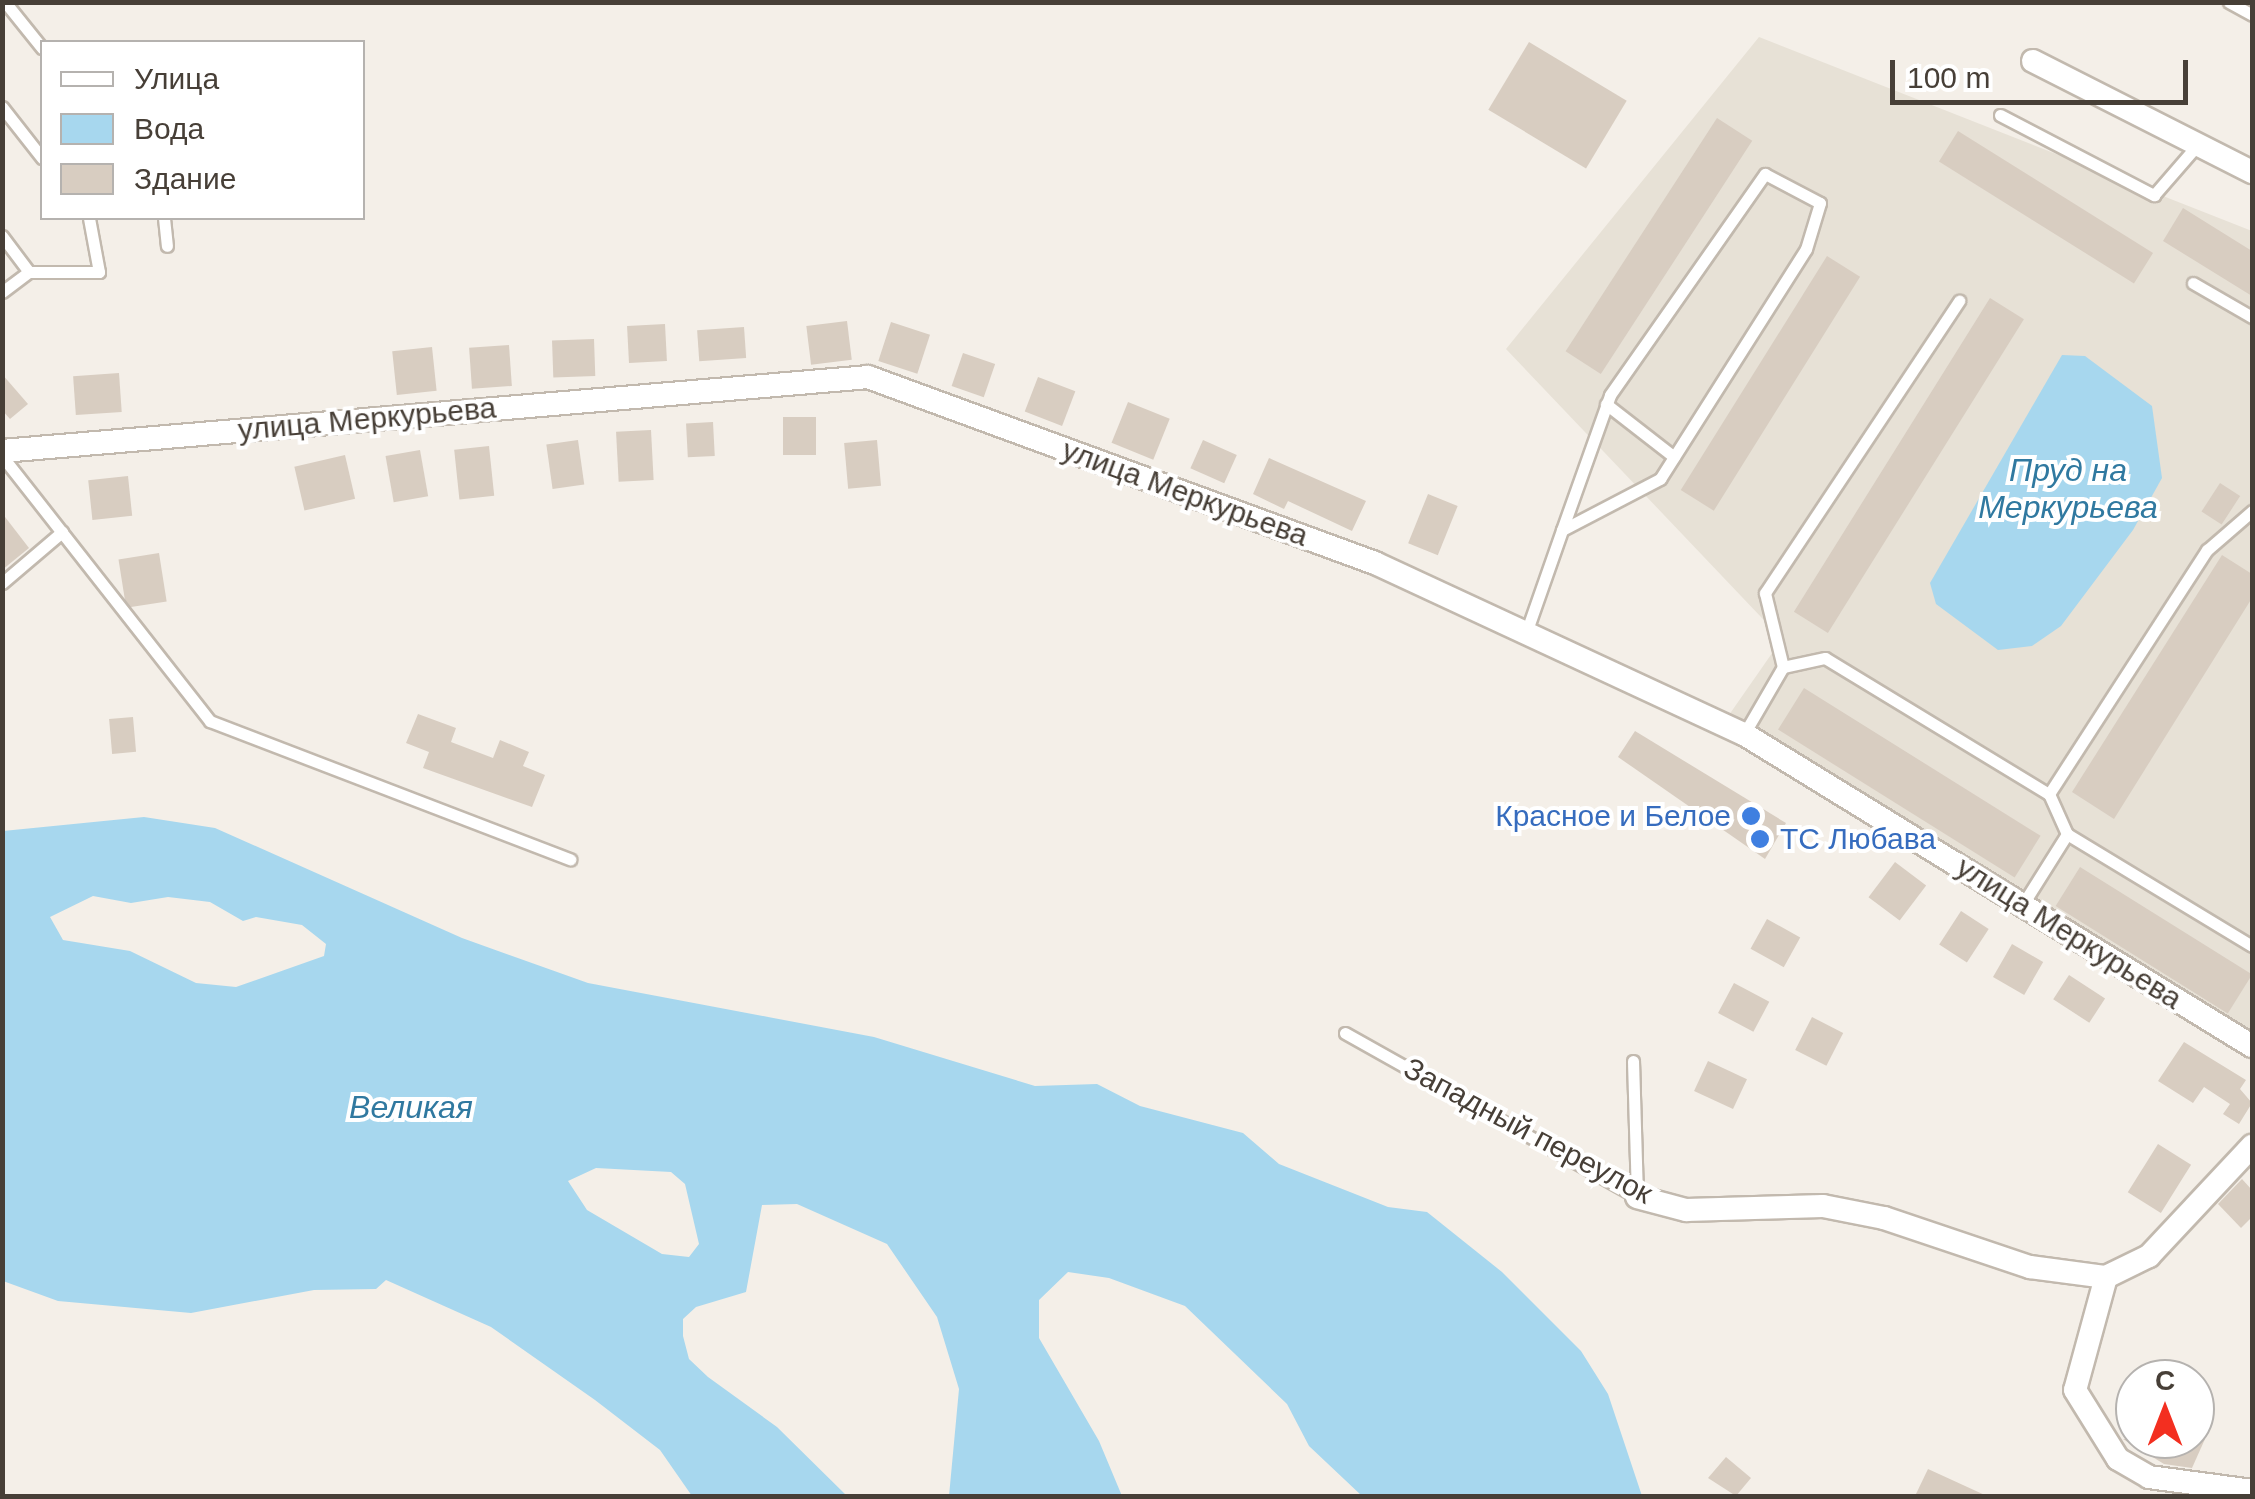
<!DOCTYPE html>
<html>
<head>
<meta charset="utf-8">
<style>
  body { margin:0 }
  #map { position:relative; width:2255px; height:1499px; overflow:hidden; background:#f4efe8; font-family:Helvetica,sans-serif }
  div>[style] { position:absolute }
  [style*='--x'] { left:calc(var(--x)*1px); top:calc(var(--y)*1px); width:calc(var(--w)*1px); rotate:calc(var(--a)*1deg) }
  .residential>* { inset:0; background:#e7e1d6 }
  .water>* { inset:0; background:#a7d7ee }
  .building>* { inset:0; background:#d8cdc1; transform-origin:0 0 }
  .roads { filter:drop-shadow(2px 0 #c2b9ae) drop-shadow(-2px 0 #c2b9ae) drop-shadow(0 2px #c2b9ae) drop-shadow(0 -2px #c2b9ae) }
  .lane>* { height:11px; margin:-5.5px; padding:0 5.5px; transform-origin:5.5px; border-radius:5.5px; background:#fff }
  .street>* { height:22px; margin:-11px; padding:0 11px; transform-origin:11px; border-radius:11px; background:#fff }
  .dots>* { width:28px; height:28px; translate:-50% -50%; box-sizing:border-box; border:5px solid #fff; border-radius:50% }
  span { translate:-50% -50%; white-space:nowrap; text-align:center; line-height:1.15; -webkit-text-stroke:8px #fff; paint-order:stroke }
  .street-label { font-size:30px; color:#473f37 }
  .shop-label { font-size:30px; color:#366cbe }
  .right { translate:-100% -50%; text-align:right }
  .left { translate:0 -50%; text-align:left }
  .water-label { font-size:32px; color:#3079a0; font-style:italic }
  .frame { position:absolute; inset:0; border:5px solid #473f37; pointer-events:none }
  .legend { position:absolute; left:40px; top:40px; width:325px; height:180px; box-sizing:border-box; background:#fff; border:2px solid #b5b2af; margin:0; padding:12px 18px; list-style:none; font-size:30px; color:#473f37 }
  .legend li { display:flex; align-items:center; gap:20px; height:50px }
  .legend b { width:50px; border:2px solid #b5b2af }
  .north { position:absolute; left:2115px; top:1359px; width:100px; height:100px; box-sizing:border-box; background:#fff; border:2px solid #b5b2af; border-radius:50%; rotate:0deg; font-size:28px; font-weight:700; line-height:40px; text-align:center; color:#473f37 }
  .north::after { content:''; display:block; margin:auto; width:35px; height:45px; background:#f32f20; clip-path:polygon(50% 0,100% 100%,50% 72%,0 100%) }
  .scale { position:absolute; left:1890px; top:60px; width:298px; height:45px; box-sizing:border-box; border:5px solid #473f37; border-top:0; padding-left:12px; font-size:30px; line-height:35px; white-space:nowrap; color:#473f37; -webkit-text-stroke:8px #fff; paint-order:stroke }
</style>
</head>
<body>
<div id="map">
  <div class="residential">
    <i style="clip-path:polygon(1759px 37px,2252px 231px,2252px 1054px,1722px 725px,1782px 639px,1506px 349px)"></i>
  </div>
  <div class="water">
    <i style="clip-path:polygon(2062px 355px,2085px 356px,2152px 406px,2162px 478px,2133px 530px,2061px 626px,2032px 646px,1998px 650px,1936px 604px,1930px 583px)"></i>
    <i style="clip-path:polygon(evenodd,144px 817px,215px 828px,462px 938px,588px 983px,874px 1037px,1035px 1086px,1097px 1084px,1140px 1106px,1243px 1133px,1279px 1164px,1388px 1207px,1427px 1212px,1502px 1272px,1581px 1351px,1608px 1394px,1642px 1496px,1362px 1496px,1309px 1446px,1287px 1404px,1185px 1306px,1109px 1278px,1068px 1272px,1039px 1300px,1039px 1338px,1099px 1441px,1122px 1496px,949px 1496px,959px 1389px,937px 1317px,887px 1244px,797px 1204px,762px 1205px,746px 1292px,696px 1307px,683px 1319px,683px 1336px,689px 1359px,708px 1377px,777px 1427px,847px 1496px,692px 1496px,660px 1450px,595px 1400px,491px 1327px,386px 1280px,376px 1289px,314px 1290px,191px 1313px,58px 1301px,3px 1281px,3px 831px,144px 817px,93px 896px,131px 903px,168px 897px,210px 902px,243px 921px,256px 917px,302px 925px,326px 944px,324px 956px,236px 987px,196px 983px,130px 951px,63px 940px,50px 917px,93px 896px,144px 817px,596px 1168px,671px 1172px,685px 1184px,699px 1244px,689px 1257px,662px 1254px,587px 1210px,568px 1181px,596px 1168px)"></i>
  </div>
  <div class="building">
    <i style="left:1529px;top:42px;width:114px;height:79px;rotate:31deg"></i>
    <i style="left:1717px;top:118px;width:42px;height:278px;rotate:33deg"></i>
    <i style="left:1958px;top:131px;width:230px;height:36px;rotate:32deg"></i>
    <i style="clip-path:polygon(2183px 208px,2252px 251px,2252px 296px,2163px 241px)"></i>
    <i style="left:1827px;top:256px;width:39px;height:276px;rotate:32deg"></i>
    <i style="left:1990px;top:298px;width:40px;height:370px;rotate:32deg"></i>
    <i style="left:847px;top:321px;width:39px;height:41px;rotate:83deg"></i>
    <i style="left:891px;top:322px;width:41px;height:41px;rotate:18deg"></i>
    <i style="left:665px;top:324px;width:37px;height:38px;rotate:87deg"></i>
    <i style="left:744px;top:327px;width:31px;height:47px;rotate:86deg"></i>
    <i style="left:594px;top:339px;width:37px;height:42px;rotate:88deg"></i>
    <i style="left:509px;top:345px;width:41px;height:40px;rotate:86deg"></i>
    <i style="left:432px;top:347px;width:44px;height:40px;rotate:84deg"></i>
    <i style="left:963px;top:353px;width:34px;height:35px;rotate:19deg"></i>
    <i style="left:119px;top:373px;width:39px;height:46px;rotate:86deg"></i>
    <i style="clip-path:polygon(2px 374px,28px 404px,10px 419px,2px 410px)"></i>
    <i style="left:1038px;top:377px;width:40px;height:37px;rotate:21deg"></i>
    <i style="left:1128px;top:402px;width:45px;height:44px;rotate:22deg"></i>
    <i style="left:783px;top:417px;width:33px;height:38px"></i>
    <i style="left:713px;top:422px;width:34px;height:27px;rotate:87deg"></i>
    <i style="left:651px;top:430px;width:50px;height:35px;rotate:87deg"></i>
    <i style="left:578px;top:440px;width:45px;height:32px;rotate:82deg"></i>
    <i style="left:877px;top:440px;width:46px;height:33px;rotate:85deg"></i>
    <i style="left:1203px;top:440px;width:37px;height:31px;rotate:24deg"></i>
    <i style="left:489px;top:446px;width:50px;height:35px;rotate:84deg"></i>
    <i style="left:420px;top:450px;width:47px;height:35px;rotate:80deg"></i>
    <i style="left:345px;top:455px;width:45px;height:52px;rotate:77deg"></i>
    <i style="clip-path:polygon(1269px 458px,1366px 501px,1352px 531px,1288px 501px,1284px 509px,1253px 494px)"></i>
    <i style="left:128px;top:476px;width:40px;height:40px;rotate:84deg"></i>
    <i style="left:2220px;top:483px;width:24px;height:34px;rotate:33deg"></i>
    <i style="left:1428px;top:494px;width:32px;height:53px;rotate:22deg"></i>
    <i style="clip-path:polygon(2px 513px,29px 548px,2px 570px)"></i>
    <i style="left:159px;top:553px;width:49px;height:41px;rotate:81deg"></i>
    <i style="clip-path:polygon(2222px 555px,2252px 574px,2252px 598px,2114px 819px,2072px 792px)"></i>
    <i style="left:1804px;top:688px;width:279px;height:49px;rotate:32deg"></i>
    <i style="clip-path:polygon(418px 714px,456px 728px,451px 742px,493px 758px,500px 740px,529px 752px,523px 766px,545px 775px,532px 807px,423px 768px,429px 752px,406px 743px)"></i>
    <i style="left:133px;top:717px;width:35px;height:24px;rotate:85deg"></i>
    <i style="clip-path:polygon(1635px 731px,1786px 823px,1765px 859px,1618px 757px)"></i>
    <i style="left:1895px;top:862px;width:39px;height:44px;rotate:37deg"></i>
    <i style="left:2080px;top:867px;width:203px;height:46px;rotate:32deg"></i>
    <i style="left:1961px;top:911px;width:33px;height:40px;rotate:33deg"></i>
    <i style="left:1767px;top:919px;width:38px;height:34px;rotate:29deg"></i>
    <i style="left:2012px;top:944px;width:36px;height:38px;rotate:30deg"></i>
    <i style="left:2069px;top:975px;width:43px;height:29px;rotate:33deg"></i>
    <i style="left:1734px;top:983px;width:40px;height:34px;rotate:28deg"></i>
    <i style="left:1812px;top:1017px;width:35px;height:37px;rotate:27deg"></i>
    <i style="clip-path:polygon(2184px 1042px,2246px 1080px,2240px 1089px,2252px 1103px,2239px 1124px,2223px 1114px,2230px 1104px,2204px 1087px,2193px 1103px,2158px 1081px)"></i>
    <i style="left:1708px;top:1061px;width:43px;height:33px;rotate:25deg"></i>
    <i style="left:2158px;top:1144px;width:39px;height:57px;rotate:32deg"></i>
    <i style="clip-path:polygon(2242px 1179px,2252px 1190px,2252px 1217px,2241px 1228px,2218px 1204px)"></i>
    <i style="clip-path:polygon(2123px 1439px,2205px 1439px,2192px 1468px,2164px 1464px)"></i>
    <i style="clip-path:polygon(1726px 1457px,1751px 1478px,1736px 1496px,1708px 1478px)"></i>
    <i style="clip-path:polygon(1928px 1469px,1987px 1496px,1915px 1496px)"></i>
  </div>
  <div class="roads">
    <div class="lane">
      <i style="--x:5;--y:2;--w:59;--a:51.2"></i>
      <i style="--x:2229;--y:2;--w:26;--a:29"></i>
      <i style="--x:2;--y:107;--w:65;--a:51.9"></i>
      <i style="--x:2000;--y:115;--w:174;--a:27.5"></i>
      <i style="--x:2154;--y:195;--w:69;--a:-49.1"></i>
      <i style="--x:164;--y:218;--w:28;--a:84"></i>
      <i style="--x:2;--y:236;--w:45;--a:53.1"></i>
      <i style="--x:29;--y:272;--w:70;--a:0"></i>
      <i style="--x:99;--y:272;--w:55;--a:-100.5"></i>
      <i style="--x:2193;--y:283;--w:68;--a:30"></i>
      <i style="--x:2;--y:292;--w:34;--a:-37"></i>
      <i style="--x:1606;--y:404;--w:86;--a:37.9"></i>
      <i style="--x:2;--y:456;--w:337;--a:51.9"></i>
      <i style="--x:210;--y:721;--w:386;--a:21"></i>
      <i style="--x:2;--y:583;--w:79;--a:-40.4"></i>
      <i style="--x:1526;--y:633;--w:109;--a:-70.7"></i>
      <i style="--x:1562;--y:530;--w:143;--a:-70.4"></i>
      <i style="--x:1610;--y:395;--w:270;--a:-55"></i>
      <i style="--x:1765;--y:174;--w:62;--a:27.8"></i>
      <i style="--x:1820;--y:203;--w:48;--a:106.9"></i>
      <i style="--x:1806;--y:249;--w:272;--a:122.4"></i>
      <i style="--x:1660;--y:479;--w:110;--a:152.5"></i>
      <i style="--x:1783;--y:667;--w:43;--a:-12.1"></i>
      <i style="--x:1825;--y:658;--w:262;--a:31.3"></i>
      <i style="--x:1744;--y:734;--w:78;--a:-59.8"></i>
      <i style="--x:1783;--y:667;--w:76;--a:-103.7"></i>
      <i style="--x:1765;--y:593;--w:351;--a:-56.4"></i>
      <i style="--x:2067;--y:834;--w:216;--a:31.2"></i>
      <i style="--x:2023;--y:904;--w:83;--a:-57.8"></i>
      <i style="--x:2067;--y:834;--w:44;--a:-114.2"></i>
      <i style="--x:2049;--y:794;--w:291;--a:-57.1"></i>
      <i style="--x:2207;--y:550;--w:60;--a:-40.9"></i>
      <i style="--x:1345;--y:1033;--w:335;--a:29.3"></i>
      <i style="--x:1633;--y:1061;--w:136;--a:88.3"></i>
    </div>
    <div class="street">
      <i style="--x:2033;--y:61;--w:246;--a:26.9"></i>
      <i style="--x:2;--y:451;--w:869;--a:-4.88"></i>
      <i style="--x:868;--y:377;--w:540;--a:20.15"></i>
      <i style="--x:1375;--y:563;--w:407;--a:24.9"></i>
      <i style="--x:1744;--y:734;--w:596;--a:31.56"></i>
      <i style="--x:1637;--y:1197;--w:51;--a:14.9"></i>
      <i style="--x:1686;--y:1210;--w:137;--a:-1.7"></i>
      <i style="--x:1823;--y:1206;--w:62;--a:11.1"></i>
      <i style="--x:1884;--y:1218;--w:154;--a:18.6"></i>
      <i style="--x:2030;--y:1267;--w:77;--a:7.5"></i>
      <i style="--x:2106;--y:1277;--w:48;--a:-26"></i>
      <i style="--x:2149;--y:1256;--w:151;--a:-46.9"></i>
      <i style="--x:2106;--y:1277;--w:117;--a:105.3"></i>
      <i style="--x:2075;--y:1390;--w:81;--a:58.1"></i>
      <i style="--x:2118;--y:1459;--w:36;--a:30"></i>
      <i style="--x:2149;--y:1477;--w:104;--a:7.7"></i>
    </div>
  </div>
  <div class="dots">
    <i style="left:1751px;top:816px;background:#3f7fe0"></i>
    <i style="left:1760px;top:839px;background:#3f7fe0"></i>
  </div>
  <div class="street-label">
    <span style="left:367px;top:419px;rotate:-5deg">улица Меркурьева</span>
    <span style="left:1185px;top:493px;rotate:20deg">улица Меркурьева</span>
    <span style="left:2069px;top:933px;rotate:32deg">улица Меркурьева</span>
    <span style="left:1528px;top:1131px;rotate:28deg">Западный переулок</span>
  </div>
  <div class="shop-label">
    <span class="right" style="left:1731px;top:816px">Красное и Белое</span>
    <span class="left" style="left:1780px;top:839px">ТС Любава</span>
  </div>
  <div class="water-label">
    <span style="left:2068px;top:489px">Пруд на<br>Меркурьева</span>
    <span style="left:411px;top:1107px">Великая</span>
  </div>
  <div class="frame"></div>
  <ul class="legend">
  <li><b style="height:12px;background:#fff"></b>Улица</li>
  <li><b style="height:28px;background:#a7d7ee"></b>Вода</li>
  <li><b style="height:28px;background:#d8cdc1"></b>Здание</li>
  </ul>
  <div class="north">С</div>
  <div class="scale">100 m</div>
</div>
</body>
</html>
